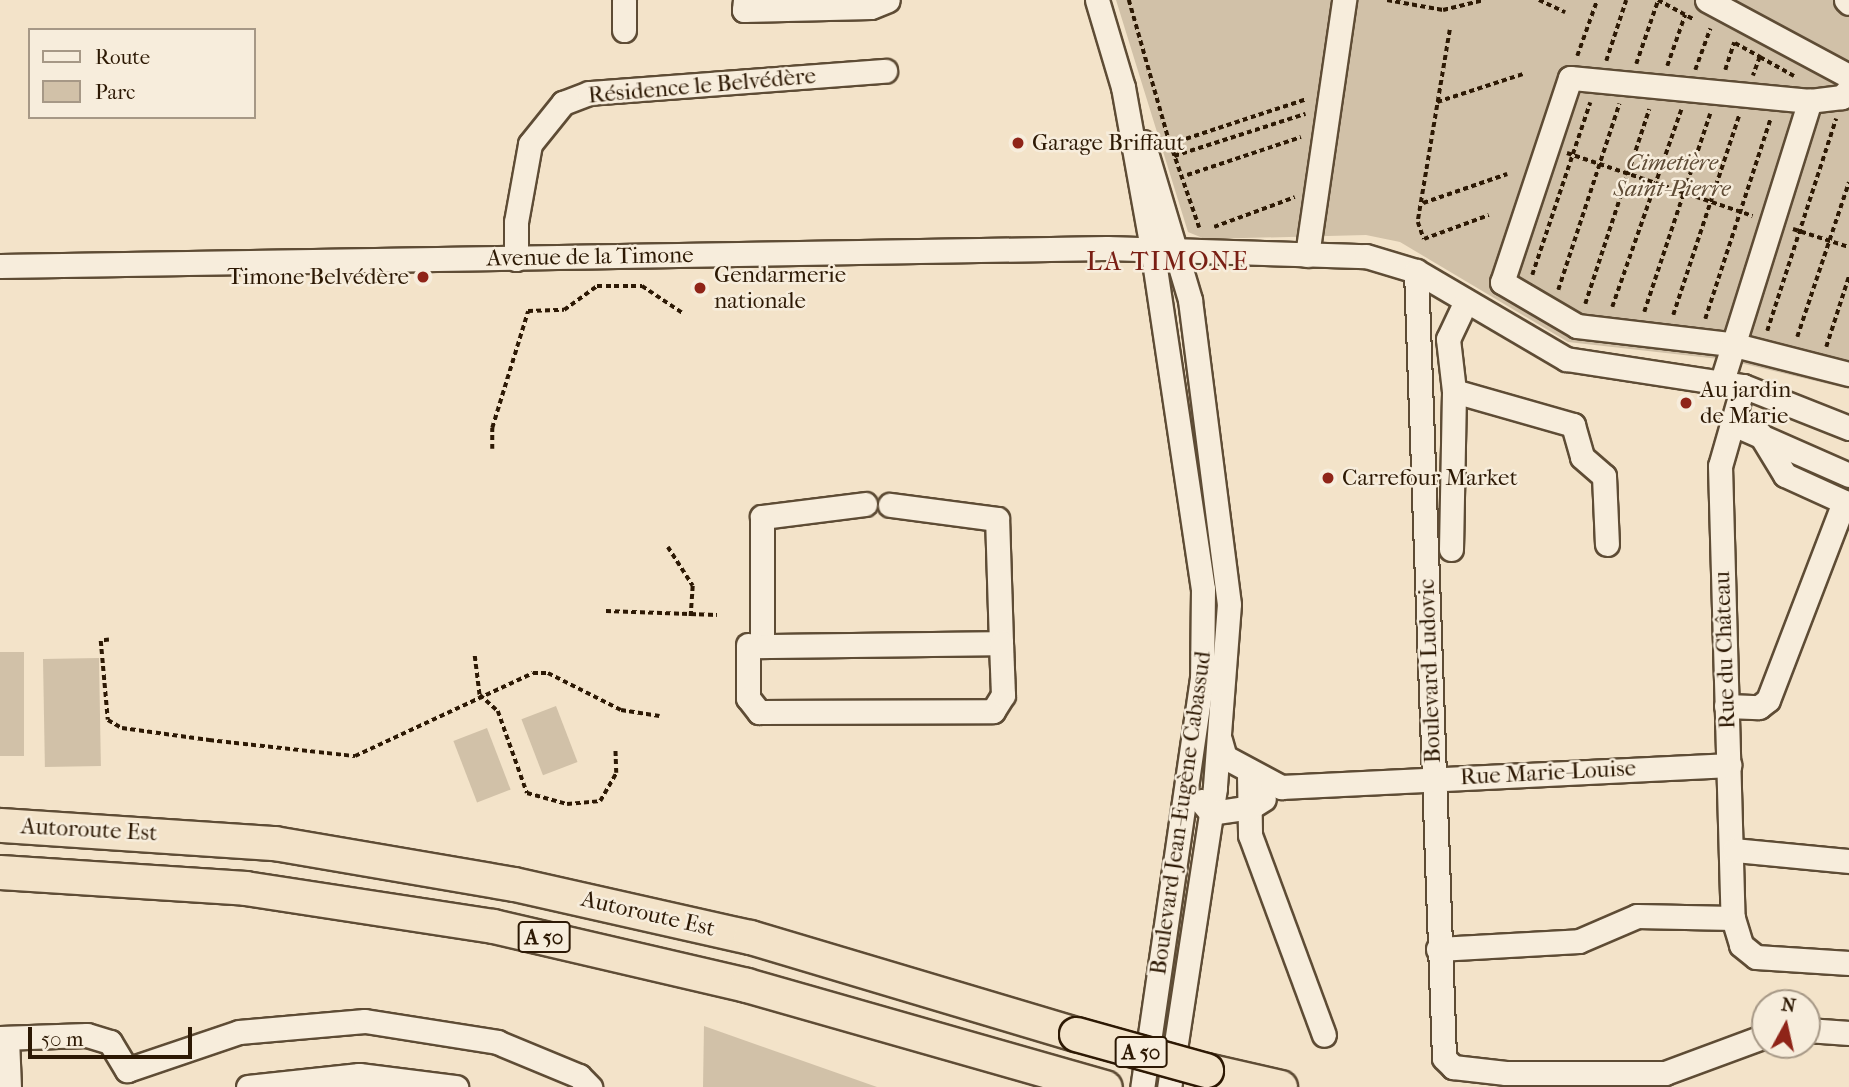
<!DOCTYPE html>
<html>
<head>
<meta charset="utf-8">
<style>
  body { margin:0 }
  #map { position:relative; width:1849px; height:1087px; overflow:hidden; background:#f3e3c9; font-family:"IM FELL French Canon",serif }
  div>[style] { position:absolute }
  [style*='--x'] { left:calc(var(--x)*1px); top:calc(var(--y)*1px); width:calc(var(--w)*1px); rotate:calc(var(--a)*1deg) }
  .green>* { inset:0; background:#d1c1a8; transform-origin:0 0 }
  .path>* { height:3.5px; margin-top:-1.75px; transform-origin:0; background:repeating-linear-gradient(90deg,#2d1904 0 5px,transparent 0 8.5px) }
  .roads { filter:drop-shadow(2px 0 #5e4c35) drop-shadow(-2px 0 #5e4c35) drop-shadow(0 2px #5e4c35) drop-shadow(0 -2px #5e4c35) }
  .minor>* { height:23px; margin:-11.5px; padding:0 11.5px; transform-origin:11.5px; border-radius:11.5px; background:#f7eddc }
  .highway>* { height:33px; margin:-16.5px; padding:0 16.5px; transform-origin:16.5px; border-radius:16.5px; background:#f3e3c9 }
  .bridges { filter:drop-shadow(2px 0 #2d1904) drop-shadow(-2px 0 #2d1904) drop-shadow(0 2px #2d1904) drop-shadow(0 -2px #2d1904) }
  .highway-bridge>* { height:33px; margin:-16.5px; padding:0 16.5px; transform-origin:16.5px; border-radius:16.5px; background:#f3e3c9 }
  .dots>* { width:19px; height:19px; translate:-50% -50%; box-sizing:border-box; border:4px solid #f7eddc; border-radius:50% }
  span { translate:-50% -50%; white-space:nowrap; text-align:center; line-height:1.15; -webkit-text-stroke:5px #f7eddc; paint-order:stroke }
  .shield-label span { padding:2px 5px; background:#f7eddc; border:2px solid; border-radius:5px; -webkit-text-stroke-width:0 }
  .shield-label { font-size:21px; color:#2d1904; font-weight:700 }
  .street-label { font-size:23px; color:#2d1904 }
  .poi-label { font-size:23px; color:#2d1904 }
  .left { translate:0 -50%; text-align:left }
  .right { translate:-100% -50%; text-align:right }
  .park-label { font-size:23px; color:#5e4b35; font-style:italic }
  .quarter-label { font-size:26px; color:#7a1f14; letter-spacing:2px }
  .legend { position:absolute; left:28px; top:28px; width:228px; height:91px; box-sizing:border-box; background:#f7eddc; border:2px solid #a69886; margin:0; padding:9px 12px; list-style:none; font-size:21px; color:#2d1904 }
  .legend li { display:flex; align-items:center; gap:14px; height:35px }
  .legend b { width:35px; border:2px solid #a69886 }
  .north { position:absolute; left:1751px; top:989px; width:70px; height:70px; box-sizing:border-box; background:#f7eddc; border:2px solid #a69886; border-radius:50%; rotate:8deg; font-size:19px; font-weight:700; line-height:28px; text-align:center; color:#2d1904 }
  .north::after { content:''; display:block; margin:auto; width:24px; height:32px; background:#8f2418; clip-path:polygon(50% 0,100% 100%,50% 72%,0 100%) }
  .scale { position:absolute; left:28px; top:1027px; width:164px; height:32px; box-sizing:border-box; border:4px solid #2d1904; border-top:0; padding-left:9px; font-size:21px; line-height:24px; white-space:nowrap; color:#2d1904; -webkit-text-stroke:5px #f7eddc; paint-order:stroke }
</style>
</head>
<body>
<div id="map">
  <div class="green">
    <i style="clip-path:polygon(1116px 0,1849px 0,1849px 389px,1728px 360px,1568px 342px,1400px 242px,1366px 235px,1205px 239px,1188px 232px)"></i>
    <i style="left:0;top:652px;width:24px;height:104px"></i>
    <i style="left:99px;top:658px;width:108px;height:56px;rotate:89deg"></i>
    <i style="left:556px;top:706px;width:60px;height:37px;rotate:69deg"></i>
    <i style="left:487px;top:728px;width:66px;height:36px;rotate:69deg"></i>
    <i style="clip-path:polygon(704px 1026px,877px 1087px,703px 1087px)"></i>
  </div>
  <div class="path">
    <i style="--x:1129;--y:0;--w:150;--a:74.1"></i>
    <i style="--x:1387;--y:0;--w:57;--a:10.1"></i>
    <i style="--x:1443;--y:10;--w:42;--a:-13.7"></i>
    <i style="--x:1539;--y:0;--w:29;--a:25"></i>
    <i style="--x:1658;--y:0;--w:42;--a:28.4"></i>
    <i style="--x:1450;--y:30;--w:195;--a:99.5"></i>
    <i style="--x:1418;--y:222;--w:18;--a:71"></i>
    <i style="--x:1424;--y:239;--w:69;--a:-20.3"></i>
    <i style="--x:1735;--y:43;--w:29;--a:29"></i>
    <i style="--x:1760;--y:57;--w:20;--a:110"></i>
    <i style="--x:1577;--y:56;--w:59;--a:-70.3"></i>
    <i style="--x:1760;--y:57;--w:39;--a:29"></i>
    <i style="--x:1606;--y:61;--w:64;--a:-71.8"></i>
    <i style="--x:1636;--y:64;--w:68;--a:-71"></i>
    <i style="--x:1667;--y:66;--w:54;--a:-70.6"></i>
    <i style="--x:1695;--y:70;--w:44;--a:-69.9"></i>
    <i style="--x:1725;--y:70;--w:29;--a:-72"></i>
    <i style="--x:1437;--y:102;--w:90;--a:-18"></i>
    <i style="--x:1567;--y:153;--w:196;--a:18.7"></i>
    <i style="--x:1174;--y:156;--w:138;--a:-17.8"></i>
    <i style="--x:1187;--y:175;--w:120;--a:-18.4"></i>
    <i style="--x:1423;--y:203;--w:89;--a:-19"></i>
    <i style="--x:1214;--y:227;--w:86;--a:-20.3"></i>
    <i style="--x:1199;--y:228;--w:89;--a:-109"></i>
    <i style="--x:1170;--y:144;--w:144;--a:-18.2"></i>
    <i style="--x:1793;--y:229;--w:59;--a:17.8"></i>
    <i style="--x:1532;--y:275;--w:182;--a:-71.4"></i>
    <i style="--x:1558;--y:290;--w:196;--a:-71.8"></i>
    <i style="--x:1585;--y:304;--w:205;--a:-71.8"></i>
    <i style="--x:1612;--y:307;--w:209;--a:-70.7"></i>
    <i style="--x:1644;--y:312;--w:209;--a:-71.6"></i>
    <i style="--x:1673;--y:315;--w:210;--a:-71.7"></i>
    <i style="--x:1705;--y:319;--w:209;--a:-71.9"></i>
    <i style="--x:1767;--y:331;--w:223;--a:-72"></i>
    <i style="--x:1797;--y:337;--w:163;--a:-71.5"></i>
    <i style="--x:1826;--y:347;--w:75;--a:-72.1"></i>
    <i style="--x:492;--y:449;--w:21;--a:-90"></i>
    <i style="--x:492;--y:428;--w:122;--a:-72.9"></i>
    <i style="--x:528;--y:311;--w:36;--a:-2"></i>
    <i style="--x:564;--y:310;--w:41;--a:-36"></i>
    <i style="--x:597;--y:286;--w:45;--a:0"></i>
    <i style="--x:642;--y:286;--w:50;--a:33.7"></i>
    <i style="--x:668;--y:547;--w:46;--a:57.3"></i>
    <i style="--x:693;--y:586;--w:32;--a:94"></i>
    <i style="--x:606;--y:611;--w:111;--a:2.1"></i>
    <i style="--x:109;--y:640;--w:8;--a:173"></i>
    <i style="--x:101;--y:641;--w:79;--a:84.9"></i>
    <i style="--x:108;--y:720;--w:16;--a:30"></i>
    <i style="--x:122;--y:728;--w:88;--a:7.9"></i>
    <i style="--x:209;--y:740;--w:147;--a:6.3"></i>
    <i style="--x:355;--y:756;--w:196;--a:-25"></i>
    <i style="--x:533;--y:673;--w:15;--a:0"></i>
    <i style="--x:548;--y:673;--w:82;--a:26.9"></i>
    <i style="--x:621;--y:710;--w:39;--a:9"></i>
    <i style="--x:475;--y:656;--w:39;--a:83"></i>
    <i style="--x:480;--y:695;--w:24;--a:42"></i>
    <i style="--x:498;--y:711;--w:87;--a:70.5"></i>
    <i style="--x:527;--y:793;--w:41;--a:15.4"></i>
    <i style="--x:567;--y:804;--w:33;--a:-5"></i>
    <i style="--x:600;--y:801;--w:32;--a:-60"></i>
    <i style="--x:616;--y:773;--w:25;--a:-92"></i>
  </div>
  <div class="roads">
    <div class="minor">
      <i style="--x:745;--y:0;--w:10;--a:96"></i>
      <i style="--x:744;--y:10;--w:127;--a:-1.4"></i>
      <i style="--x:871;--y:7;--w:18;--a:-22"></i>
      <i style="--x:1097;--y:0;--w:91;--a:73.4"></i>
      <i style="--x:1123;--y:87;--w:164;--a:79.8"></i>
      <i style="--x:1152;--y:248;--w:345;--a:81.5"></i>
      <i style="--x:1203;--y:589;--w:89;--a:90.6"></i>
      <i style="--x:1202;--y:678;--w:413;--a:98.3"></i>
      <i style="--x:1707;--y:0;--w:161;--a:28.2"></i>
      <i style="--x:1846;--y:0;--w:4;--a:45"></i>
      <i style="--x:624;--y:30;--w:30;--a:-90"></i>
      <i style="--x:1849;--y:89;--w:11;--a:131"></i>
      <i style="--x:1842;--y:97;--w:32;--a:173"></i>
      <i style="--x:1810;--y:101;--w:241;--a:-174.5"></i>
      <i style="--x:1570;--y:78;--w:215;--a:108.4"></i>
      <i style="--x:1502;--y:282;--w:87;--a:30.4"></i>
      <i style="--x:1577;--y:326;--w:155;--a:6.7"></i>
      <i style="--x:1731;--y:344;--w:122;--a:14.3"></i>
      <i style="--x:1143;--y:142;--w:165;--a:73.4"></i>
      <i style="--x:1190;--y:300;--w:306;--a:82.7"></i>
      <i style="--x:1229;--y:604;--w:185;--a:94.4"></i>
      <i style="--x:1215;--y:788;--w:303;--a:98.7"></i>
      <i style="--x:1307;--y:255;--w:258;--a:-81.7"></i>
      <i style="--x:516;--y:259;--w:37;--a:-90"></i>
      <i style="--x:516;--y:222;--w:79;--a:-79.8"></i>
      <i style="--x:530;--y:144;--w:53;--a:-51.2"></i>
      <i style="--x:563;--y:103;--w:28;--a:-21"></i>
      <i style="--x:589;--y:93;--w:297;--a:-4.3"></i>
      <i style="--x:0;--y:266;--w:1107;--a:-0.93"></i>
      <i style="--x:1107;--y:248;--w:259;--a:1.8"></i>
      <i style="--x:1366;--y:256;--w:52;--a:16.7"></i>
      <i style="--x:1416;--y:271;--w:174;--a:30.4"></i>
      <i style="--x:1566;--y:359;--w:179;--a:8.7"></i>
      <i style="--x:1743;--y:386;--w:114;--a:21.6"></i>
      <i style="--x:1416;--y:271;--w:787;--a:87.96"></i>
      <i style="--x:1444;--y:1058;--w:13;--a:45"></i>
      <i style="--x:1453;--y:1067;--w:53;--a:6.5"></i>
      <i style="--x:1506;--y:1073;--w:159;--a:0"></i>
      <i style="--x:1665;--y:1073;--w:107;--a:-20.3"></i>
      <i style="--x:1466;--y:301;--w:42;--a:115.3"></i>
      <i style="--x:1448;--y:339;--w:52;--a:83.4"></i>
      <i style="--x:1454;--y:391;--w:124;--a:15.9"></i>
      <i style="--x:1573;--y:425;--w:33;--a:74"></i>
      <i style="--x:1582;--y:457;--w:29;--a:41"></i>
      <i style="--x:1604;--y:476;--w:68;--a:87.5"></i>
      <i style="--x:1722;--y:381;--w:294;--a:-72.6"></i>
      <i style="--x:1743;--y:386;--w:83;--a:106"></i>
      <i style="--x:1720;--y:466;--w:452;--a:88.4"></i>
      <i style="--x:1733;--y:918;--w:28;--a:73"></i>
      <i style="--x:1741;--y:945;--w:19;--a:39"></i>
      <i style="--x:1756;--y:957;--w:93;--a:3.7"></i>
      <i style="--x:1731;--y:423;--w:129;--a:23.8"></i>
      <i style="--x:1760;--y:434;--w:48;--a:58.6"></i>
      <i style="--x:1785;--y:475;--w:70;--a:24.4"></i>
      <i style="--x:865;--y:504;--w:104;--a:172.8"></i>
      <i style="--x:762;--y:517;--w:129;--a:90"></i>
      <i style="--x:762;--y:646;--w:239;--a:-0.7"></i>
      <i style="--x:1001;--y:643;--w:124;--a:-91.8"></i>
      <i style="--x:997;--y:519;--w:108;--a:-172.5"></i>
      <i style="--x:1451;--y:549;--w:158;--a:-88.9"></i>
      <i style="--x:748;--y:645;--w:53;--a:90"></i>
      <i style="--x:748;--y:698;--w:18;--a:52"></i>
      <i style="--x:759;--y:712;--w:234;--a:-0.2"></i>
      <i style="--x:993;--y:711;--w:19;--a:-58"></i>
      <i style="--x:1003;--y:695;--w:52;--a:-92.2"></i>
      <i style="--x:1726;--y:706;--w:33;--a:2"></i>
      <i style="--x:1759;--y:707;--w:11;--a:-38"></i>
      <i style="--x:1768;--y:700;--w:212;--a:-69"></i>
      <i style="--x:1220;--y:740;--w:18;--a:74"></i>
      <i style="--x:1225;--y:757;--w:64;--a:28.2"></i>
      <i style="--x:1281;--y:787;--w:449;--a:-2.8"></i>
      <i style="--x:1249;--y:775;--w:60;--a:89"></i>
      <i style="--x:1250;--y:835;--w:213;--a:69.7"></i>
      <i style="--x:1201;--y:801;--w:16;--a:50"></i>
      <i style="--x:1211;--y:813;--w:40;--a:-8.5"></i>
      <i style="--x:1251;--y:807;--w:15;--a:-32"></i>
      <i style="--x:1734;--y:850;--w:116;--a:5.5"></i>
      <i style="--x:1438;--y:949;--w:141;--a:-3.2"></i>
      <i style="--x:1579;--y:941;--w:63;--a:-23.3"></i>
      <i style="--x:1637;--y:916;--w:96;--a:1.2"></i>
      <i style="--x:1807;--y:1030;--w:42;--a:4.1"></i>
      <i style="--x:0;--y:1038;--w:87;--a:-2"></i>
      <i style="--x:87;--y:1035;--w:24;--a:17"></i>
      <i style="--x:110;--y:1042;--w:33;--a:59"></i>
      <i style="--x:127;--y:1070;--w:118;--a:-18.7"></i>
      <i style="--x:239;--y:1032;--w:126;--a:-5"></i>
      <i style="--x:365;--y:1021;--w:134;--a:9"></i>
      <i style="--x:497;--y:1042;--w:89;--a:22.5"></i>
      <i style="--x:579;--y:1076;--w:16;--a:45"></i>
      <i style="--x:7;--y:1038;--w:49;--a:87.7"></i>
      <i style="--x:248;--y:1087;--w:112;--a:-6.2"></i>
      <i style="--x:359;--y:1075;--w:98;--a:7.1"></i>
    </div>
    <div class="highway">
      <i style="--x:0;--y:825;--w:275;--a:3.8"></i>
      <i style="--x:274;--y:843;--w:243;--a:9.7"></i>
      <i style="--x:514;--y:884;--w:242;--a:12.7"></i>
      <i style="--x:750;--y:937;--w:340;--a:16.6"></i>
      <i style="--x:0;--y:872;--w:246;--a:3.7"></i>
      <i style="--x:245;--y:888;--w:251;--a:8.7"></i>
      <i style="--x:493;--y:926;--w:260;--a:13.1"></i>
      <i style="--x:746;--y:985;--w:373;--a:15.9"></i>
      <i style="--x:1206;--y:1070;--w:76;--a:12.9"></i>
    </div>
  </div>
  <div class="bridges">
    <div class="highway-bridge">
      <i style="--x:1076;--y:1034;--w:135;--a:15.5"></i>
    </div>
  </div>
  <div class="dots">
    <i style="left:1018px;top:143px;background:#8f2418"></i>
    <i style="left:423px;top:277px;background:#8f2418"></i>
    <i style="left:700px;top:288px;background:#8f2418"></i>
    <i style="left:1686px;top:403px;background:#8f2418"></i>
    <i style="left:1328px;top:478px;background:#8f2418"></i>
  </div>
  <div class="shield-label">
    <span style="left:544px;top:937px">A 50</span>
    <span style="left:1141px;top:1052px">A 50</span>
  </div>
  <div class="street-label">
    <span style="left:702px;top:86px;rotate:-5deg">Résidence le Belvédère</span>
    <span style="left:590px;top:257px;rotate:-1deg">Avenue de la Timone</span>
    <span style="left:1725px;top:650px;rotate:-92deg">Rue du Château</span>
    <span style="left:1430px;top:671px;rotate:-92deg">Boulevard Ludovic</span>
    <span style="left:1548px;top:773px;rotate:-3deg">Rue Marie-Louise</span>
    <span style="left:1181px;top:813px;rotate:-82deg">Boulevard Jean-Eugène Cabassud</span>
    <span style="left:89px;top:830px;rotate:3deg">Autoroute Est</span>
    <span style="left:648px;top:914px;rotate:13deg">Autoroute Est</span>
  </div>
  <div class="poi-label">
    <span class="left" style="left:1032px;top:143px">Garage Briffaut</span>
    <span class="left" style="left:714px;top:288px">Gendarmerie<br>nationale</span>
    <span class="right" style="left:409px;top:277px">Timone Belvédère</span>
    <span class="left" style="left:1700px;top:403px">Au jardin<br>de Marie</span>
    <span class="left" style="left:1342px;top:478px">Carrefour Market</span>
  </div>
  <div class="park-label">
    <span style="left:1672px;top:176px">Cimetière<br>Saint-Pierre</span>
  </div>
  <div class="quarter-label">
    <span style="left:1168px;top:262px">LA TIMONE</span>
  </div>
  <ul class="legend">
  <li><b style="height:9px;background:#f7eddc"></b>Route</li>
  <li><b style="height:19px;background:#d1c1a8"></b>Parc</li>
  </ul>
  <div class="north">N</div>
  <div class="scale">50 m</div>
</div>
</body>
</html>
